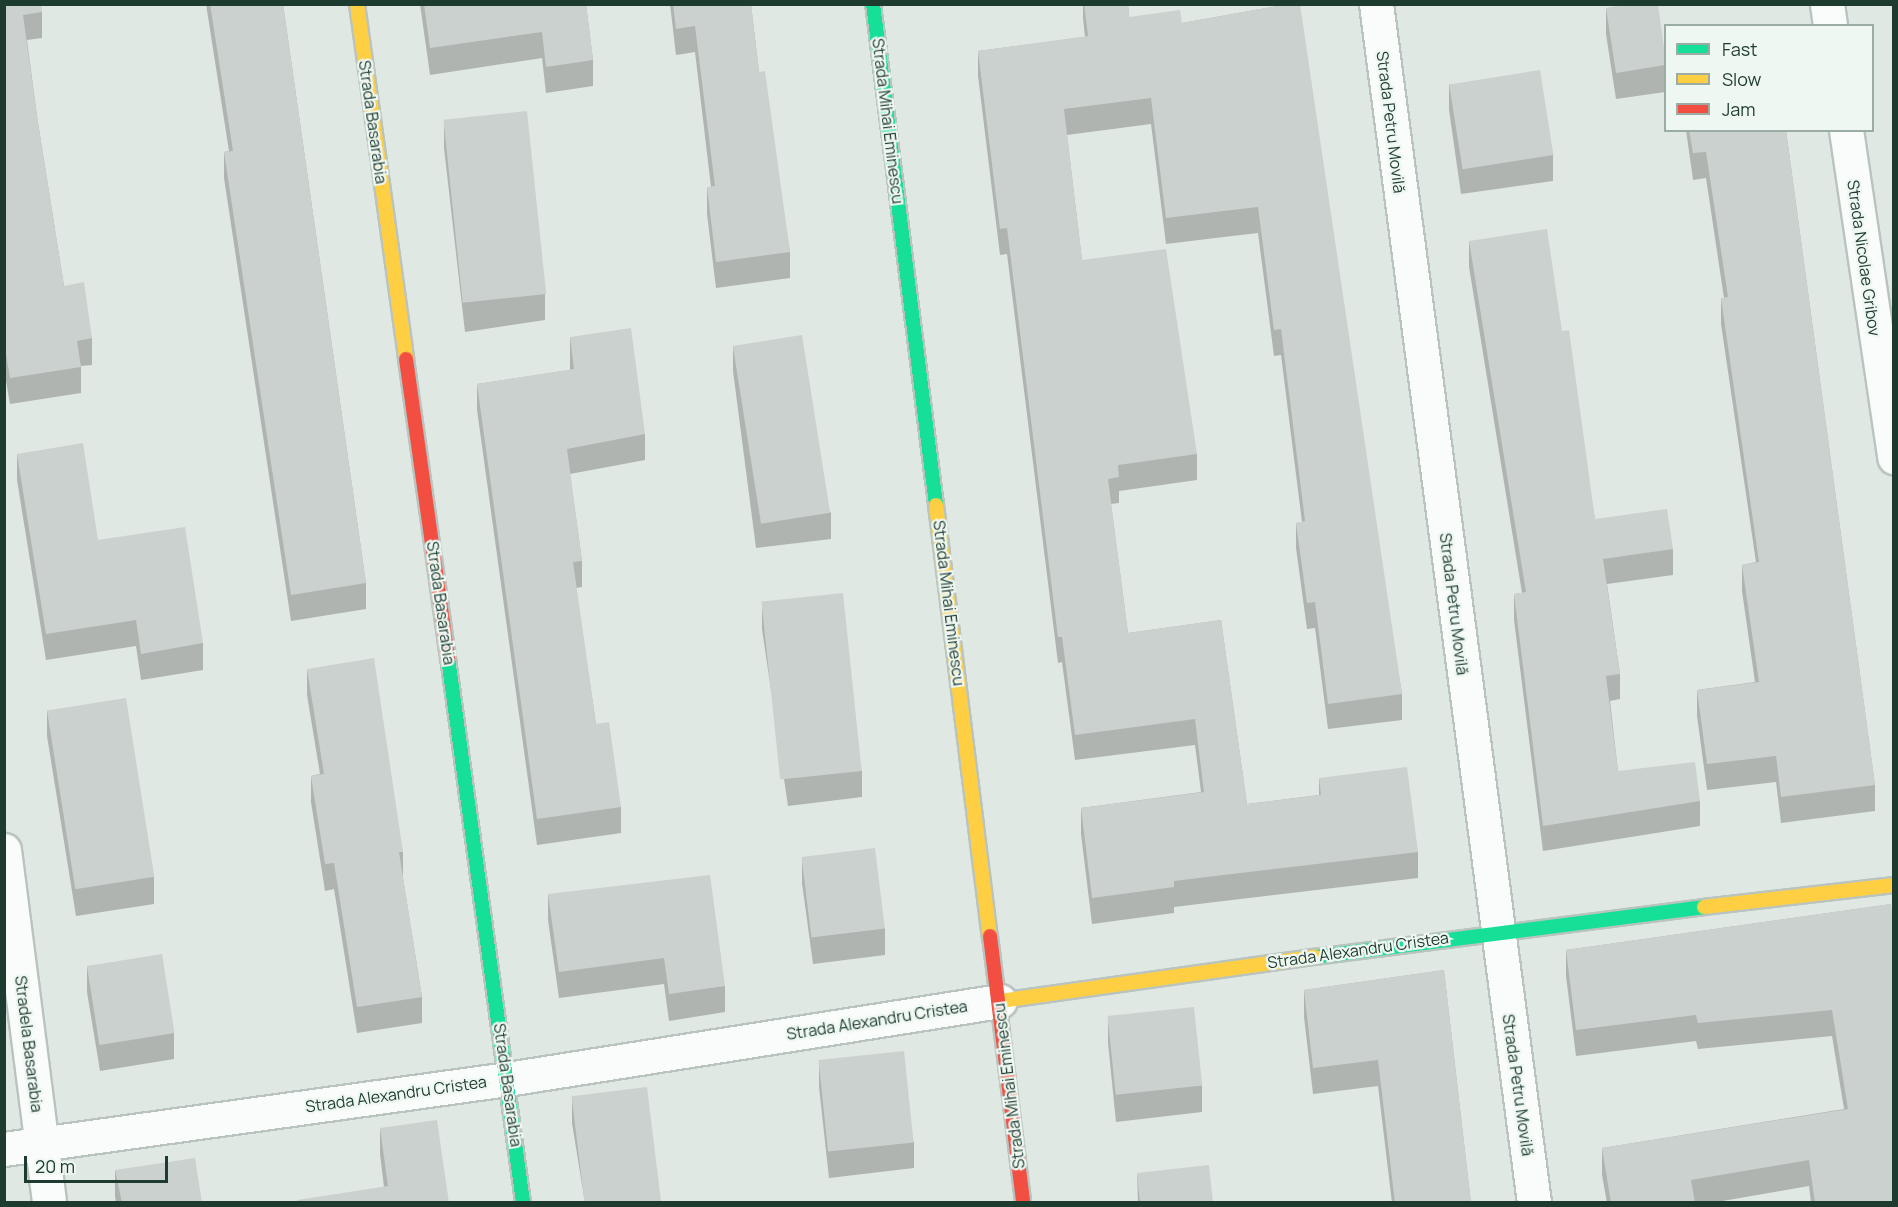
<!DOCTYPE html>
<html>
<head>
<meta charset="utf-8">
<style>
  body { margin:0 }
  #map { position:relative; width:1898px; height:1207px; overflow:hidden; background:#e0e8e4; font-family:Manrope,sans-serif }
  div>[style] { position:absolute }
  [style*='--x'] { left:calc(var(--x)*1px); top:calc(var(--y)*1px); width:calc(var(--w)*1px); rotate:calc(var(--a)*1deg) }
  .roads { filter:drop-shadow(2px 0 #bac4bf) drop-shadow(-2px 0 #bac4bf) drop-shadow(0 2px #bac4bf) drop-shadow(0 -2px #bac4bf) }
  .street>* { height:33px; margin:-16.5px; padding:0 16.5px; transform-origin:16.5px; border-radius:16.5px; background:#fafcfb }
  .fast>* { height:14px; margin:-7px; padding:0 7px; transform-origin:7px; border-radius:7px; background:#16e098 }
  .slow>* { height:14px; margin:-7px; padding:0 7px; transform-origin:7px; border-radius:7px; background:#ffcf43 }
  .jam>* { height:14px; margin:-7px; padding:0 7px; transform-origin:7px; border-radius:7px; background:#f24e42 }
  .wall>* { inset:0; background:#afb4b1 }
  .building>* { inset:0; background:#cbd1ce; transform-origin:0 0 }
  span { translate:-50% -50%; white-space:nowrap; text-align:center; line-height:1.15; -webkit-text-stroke:4.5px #eef7f1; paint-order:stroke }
  .street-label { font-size:16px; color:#1e3b30 }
  .frame { position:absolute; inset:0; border:6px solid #1e3b30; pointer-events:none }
  .legend { position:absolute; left:1664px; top:24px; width:210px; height:108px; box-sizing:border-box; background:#eef7f1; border:2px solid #9baca4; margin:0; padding:8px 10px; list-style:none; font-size:18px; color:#1e3b30 }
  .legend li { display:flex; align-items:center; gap:12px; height:30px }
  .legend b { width:30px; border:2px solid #9baca4 }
  .scale { position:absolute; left:24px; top:1156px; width:144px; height:27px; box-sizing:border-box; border:3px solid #1e3b30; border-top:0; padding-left:8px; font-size:18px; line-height:21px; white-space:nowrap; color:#1e3b30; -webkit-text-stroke:4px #eef7f1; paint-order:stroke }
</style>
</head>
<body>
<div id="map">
  <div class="roads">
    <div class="street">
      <i style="--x:1376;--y:4;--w:1208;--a:82.49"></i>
      <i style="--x:1827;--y:4;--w:22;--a:82"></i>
      <i style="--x:1846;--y:130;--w:331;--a:81.6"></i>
      <i style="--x:4;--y:850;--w:355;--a:82.7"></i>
      <i style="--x:4;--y:1149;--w:508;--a:-7.92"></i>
      <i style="--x:507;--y:1079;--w:499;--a:-9"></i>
    </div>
    <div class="fast">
      <i style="--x:873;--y:4;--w:505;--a:82.83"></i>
      <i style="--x:448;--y:658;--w:549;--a:82.15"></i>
      <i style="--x:1315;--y:957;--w:392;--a:-7.3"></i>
    </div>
    <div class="slow">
      <i style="--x:357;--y:4;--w:358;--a:82.1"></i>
      <i style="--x:936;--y:505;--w:434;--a:82.9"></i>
      <i style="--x:1704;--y:907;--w:191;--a:-6.6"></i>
      <i style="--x:1000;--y:1001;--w:318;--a:-8"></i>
    </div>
    <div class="jam">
      <i style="--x:406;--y:359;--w:302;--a:82"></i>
      <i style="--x:990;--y:936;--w:268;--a:82.9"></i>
    </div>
  </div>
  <div class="wall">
    <i style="clip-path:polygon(4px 4px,42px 12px,42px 38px,27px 40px,37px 116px,64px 286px,92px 338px,92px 365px,81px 366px,81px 393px,10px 404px,4px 369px)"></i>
    <i style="clip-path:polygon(206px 4px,283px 4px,366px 583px,366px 609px,291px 621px,224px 178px,224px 152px,229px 151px)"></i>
    <i style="clip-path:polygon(420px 4px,586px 4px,593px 60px,593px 86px,546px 93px,542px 58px,430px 75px)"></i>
    <i style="clip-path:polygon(670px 4px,751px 4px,759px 72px,790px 252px,790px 278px,716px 288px,707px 214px,707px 187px,711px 187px,695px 52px,676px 55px)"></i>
    <i style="clip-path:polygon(1083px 4px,1128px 4px,1129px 17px,1182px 23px,1289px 4px,1402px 694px,1402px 720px,1328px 729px,1315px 628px,1307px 629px,1296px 548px,1296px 523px,1302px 522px,1281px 355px,1274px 356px,1258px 233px,1166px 244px,1151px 124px,1067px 135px,1082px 260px,1197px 454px,1197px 480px,1119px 491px,1119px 503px,1111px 504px,1128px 633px,1221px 620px,1247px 804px,1319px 795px,1319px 778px,1418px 852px,1418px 878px,1174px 907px,1174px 913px,1092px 924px,1081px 834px,1081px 808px,1201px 792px,1195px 745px,1075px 760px,1062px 662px,1058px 663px,1007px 254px,1000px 255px,978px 76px,978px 51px,1085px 37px,1083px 18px)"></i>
    <i style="clip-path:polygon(1606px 8px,1665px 55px,1665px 92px,1616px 99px,1606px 34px)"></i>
    <i style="clip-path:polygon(1449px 84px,1553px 155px,1553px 181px,1461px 194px,1449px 110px)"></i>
    <i style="clip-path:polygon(444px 122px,545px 294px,545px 320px,465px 332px,444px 148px)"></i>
    <i style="clip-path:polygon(1686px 130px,1786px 130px,1875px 785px,1875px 811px,1781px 823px,1776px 782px,1707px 790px,1697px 716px,1697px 690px,1755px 682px,1742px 591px,1742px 565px,1756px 562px,1721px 324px,1721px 298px,1724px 298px,1706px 178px,1693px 180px)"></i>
    <i style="clip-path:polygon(1469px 241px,1562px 331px,1595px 519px,1673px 549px,1673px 575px,1607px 584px,1620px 674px,1620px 699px,1610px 701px,1618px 771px,1700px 801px,1700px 826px,1543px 851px,1514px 620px,1514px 594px,1522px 593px,1469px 267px)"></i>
    <i style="clip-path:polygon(570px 337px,645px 434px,645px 460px,570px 474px,582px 561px,582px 587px,576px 588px,596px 724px,621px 807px,621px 833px,537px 845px,477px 410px,477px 384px,570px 370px)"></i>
    <i style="clip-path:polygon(733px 345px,831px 513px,831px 539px,756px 548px,733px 371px)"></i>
    <i style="clip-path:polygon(17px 454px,98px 540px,203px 643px,203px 670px,141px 680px,136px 646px,46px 660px,17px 480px)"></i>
    <i style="clip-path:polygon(762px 603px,862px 771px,862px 797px,788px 806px,762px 629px)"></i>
    <i style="clip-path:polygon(307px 669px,403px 852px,403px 878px,422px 997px,422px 1023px,357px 1033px,334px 889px,325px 891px,311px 802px,311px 776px,320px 774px,307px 695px)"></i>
    <i style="clip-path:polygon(47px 710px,154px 877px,154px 904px,76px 916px,47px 736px)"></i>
    <i style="clip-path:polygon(802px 857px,885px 928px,885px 955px,813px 964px,802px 883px)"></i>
    <i style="clip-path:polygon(548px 894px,725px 986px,725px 1012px,669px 1021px,664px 984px,559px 998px,548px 920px)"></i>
    <i style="clip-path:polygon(1891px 904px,1893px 1203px,1811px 1203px,1809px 1186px,1711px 1203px,1607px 1203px,1602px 1175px,1602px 1148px,1844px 1109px,1832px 1036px,1698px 1049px,1696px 1041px,1576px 1056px,1566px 976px,1566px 950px)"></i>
    <i style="clip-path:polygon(87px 966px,174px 1033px,174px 1059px,100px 1071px,87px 992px)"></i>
    <i style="clip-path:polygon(1444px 970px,1471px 1203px,1392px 1203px,1378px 1086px,1313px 1094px,1304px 1017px,1304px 990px)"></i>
    <i style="clip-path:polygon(1108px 1017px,1202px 1086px,1202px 1112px,1116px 1122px,1108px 1043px)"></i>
    <i style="clip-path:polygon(819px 1061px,914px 1142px,914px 1168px,829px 1178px,819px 1087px)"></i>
    <i style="clip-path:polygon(572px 1097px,661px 1203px,585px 1203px,572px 1123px)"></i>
    <i style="clip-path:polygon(380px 1128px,449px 1203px,384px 1187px,380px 1154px)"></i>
    <i style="clip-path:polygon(115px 1170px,202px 1203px,116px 1203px,115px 1196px)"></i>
    <i style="clip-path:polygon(1137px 1173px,1213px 1203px,1138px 1203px)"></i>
  </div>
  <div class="building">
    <i style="clip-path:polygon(4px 4px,41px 4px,42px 12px,23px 15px,37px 116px,64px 286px,84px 282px,92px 338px,77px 341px,81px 367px,10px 378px,4px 342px)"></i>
    <i style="clip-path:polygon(210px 4px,283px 4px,366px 583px,291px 595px,224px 152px,233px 151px)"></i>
    <i style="clip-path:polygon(424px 4px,586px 4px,593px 60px,546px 67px,542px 32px,430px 48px)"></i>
    <i style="clip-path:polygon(673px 4px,751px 4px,759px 72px,765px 71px,790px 252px,716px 262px,707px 187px,715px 186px,695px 26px,676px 29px)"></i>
    <i style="clip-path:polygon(1084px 4px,1128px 4px,1129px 17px,1180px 10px,1182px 23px,1289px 4px,1300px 4px,1402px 694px,1328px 704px,1315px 602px,1307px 603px,1296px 523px,1305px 521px,1281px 329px,1274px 330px,1258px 207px,1166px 218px,1151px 98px,1064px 109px,1082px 260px,1166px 249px,1197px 454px,1118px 465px,1119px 477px,1108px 479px,1128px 633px,1221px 620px,1247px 804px,1321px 795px,1319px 778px,1407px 767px,1418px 852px,1174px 881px,1174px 887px,1092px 898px,1081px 808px,1204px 792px,1195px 719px,1075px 735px,1062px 637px,1058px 637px,1007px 228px,1000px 229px,978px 51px,1088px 36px)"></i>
    <i style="clip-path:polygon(1627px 4px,1658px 4px,1665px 55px,1665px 65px,1616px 73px,1606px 8px)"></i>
    <i style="left:1540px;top:70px;width:86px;height:92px;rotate:81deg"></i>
    <i style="left:527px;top:111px;width:184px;height:84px;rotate:84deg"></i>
    <i style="clip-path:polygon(1689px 130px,1786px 130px,1875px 785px,1781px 797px,1776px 756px,1707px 764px,1697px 690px,1759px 682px,1742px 565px,1759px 562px,1721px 298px,1728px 297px,1706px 152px,1693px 153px)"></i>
    <i style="clip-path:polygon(1547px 229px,1562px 331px,1569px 330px,1595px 519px,1667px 509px,1673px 549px,1603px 559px,1620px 674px,1606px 676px,1618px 771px,1695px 762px,1700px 801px,1543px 826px,1514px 594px,1526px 592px,1469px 241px)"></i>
    <i style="clip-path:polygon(631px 328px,645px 434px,567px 449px,582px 561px,573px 562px,596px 724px,609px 722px,621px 807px,537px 819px,477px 384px,574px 369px,570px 337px)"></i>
    <i style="left:802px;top:335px;width:180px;height:70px;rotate:81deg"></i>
    <i style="clip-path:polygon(83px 443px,98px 540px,185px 527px,203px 643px,141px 654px,136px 620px,46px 634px,17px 454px)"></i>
    <i style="left:843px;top:593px;width:179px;height:82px;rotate:84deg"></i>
    <i style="clip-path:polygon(374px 658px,403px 852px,399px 852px,422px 997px,357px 1007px,334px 863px,325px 864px,311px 776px,324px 774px,307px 669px)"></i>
    <i style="left:126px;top:698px;width:181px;height:80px;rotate:81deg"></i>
    <i style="left:875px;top:848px;width:81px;height:74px;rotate:83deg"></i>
    <i style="clip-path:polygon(710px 875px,725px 986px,669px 994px,664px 958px,559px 972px,548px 894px)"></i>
    <i style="clip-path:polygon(1891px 904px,1893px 921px,1893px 1203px,1815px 1203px,1809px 1160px,1691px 1180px,1695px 1203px,1611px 1203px,1602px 1148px,1848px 1109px,1832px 1010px,1698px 1023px,1696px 1015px,1576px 1030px,1566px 950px)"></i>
    <i style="left:162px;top:954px;width:80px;height:76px;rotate:81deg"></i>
    <i style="clip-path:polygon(1444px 970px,1471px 1203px,1395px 1203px,1378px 1060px,1313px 1068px,1304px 990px)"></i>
    <i style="left:1194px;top:1007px;width:79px;height:87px;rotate:84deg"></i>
    <i style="left:904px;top:1051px;width:92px;height:86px;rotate:84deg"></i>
    <i style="left:647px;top:1087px;width:117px;height:76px;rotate:83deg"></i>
    <i style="clip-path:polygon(437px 1120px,449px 1203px,298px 1203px,297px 1200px,388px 1186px,380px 1128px)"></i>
    <i style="clip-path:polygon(195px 1158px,202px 1203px,122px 1203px,115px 1170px)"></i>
    <i style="clip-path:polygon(1209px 1165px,1213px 1203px,1140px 1203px,1137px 1173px)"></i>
  </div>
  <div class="street-label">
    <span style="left:888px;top:121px;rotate:83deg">Strada Mihai Eminescu</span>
    <span style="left:373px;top:122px;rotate:82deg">Strada Basarabia</span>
    <span style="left:1391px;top:122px;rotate:83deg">Strada Petru Movilă</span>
    <span style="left:1864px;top:258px;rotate:82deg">Strada Nicolae Gribov</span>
    <span style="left:441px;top:603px;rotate:82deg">Strada Basarabia</span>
    <span style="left:949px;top:603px;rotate:83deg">Strada Mihai Eminescu</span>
    <span style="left:1454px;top:604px;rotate:83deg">Strada Petru Movilă</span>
    <span style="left:1358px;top:950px;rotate:-8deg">Strada Alexandru Cristea</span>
    <span style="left:877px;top:1020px;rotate:-9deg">Strada Alexandru Cristea</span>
    <span style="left:29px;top:1044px;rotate:83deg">Stradela Basarabia</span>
    <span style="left:508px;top:1085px;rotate:82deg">Strada Basarabia</span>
    <span style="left:1518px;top:1085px;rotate:82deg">Strada Petru Movilă</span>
    <span style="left:1009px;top:1086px;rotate:-97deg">Strada Mihai Eminescu</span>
    <span style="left:396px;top:1094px;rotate:-8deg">Strada Alexandru Cristea</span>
  </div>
  <div class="frame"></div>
  <ul class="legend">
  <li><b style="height:8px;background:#16e098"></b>Fast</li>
  <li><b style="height:8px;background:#ffcf43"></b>Slow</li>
  <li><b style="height:8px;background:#f24e42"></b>Jam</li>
  </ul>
  <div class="scale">20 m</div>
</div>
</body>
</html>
